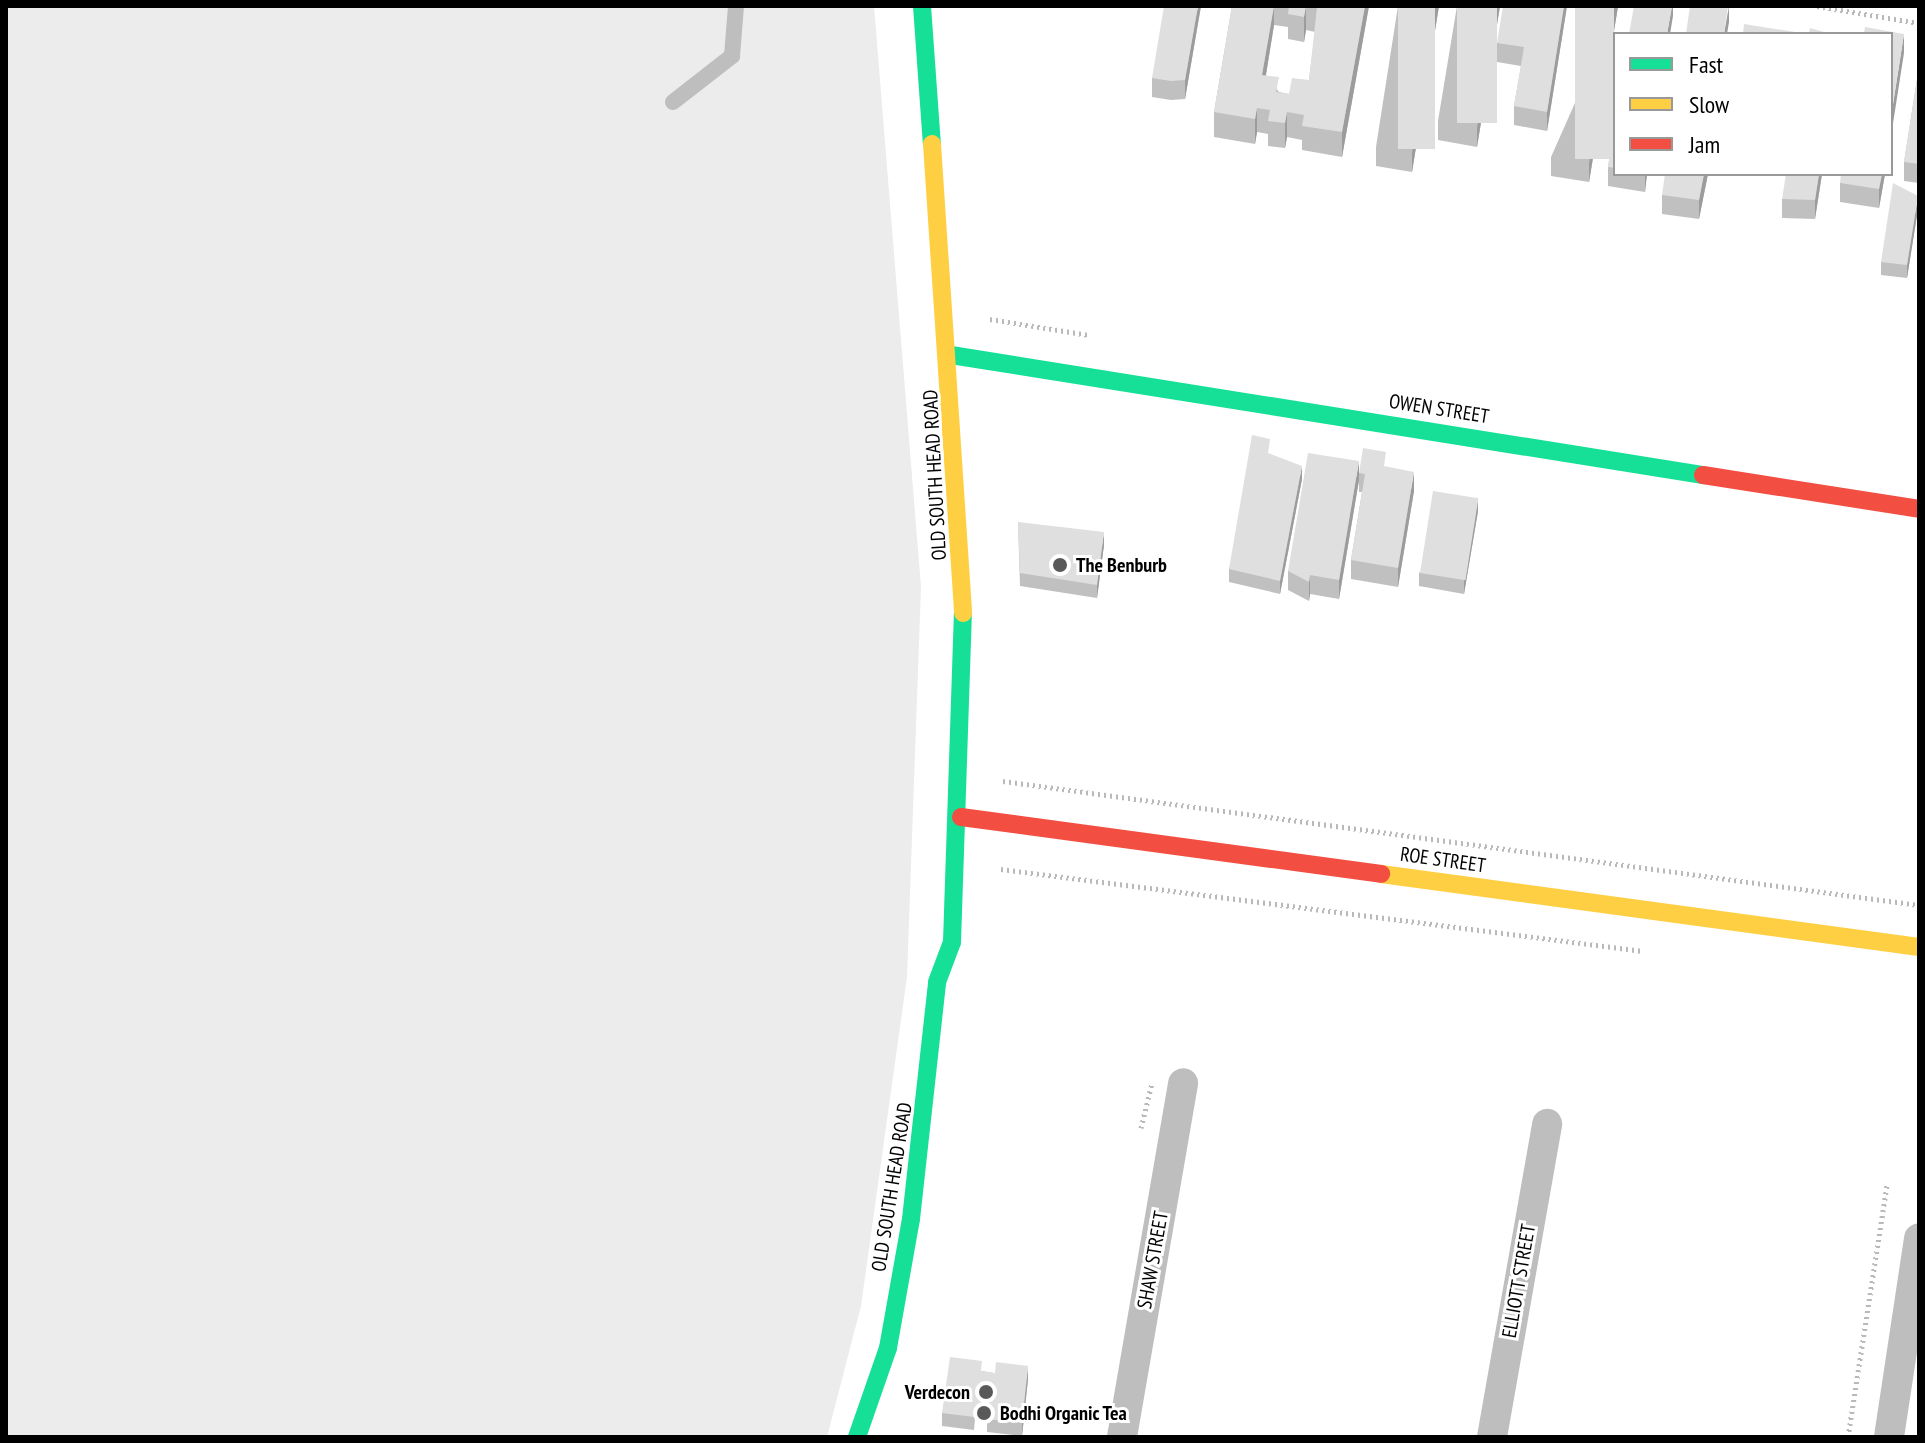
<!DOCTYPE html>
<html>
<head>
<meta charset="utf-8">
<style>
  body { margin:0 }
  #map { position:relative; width:1925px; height:1443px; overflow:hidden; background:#fff; font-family:"PT Sans Narrow",sans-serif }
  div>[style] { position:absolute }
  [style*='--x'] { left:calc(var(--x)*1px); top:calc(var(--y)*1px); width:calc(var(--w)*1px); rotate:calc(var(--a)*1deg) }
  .green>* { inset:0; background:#ececec }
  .path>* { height:5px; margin-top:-2.5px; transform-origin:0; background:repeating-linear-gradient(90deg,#b9b9b9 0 2px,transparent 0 6px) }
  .lane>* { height:16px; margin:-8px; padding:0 8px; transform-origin:8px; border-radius:8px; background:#bebebe }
  .street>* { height:30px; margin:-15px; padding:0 15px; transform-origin:15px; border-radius:15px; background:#bebebe }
  .fast>* { height:18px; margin:-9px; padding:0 9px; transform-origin:9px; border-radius:9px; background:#16e098 }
  .slow>* { height:18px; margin:-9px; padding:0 9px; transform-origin:9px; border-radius:9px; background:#ffcf43 }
  .jam>* { height:18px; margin:-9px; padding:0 9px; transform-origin:9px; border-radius:9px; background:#f24e42 }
  .wall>* { inset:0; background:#c0c0c0 }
  .shaded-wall>* { inset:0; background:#9c9c9c }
  .building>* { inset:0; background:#dfdfdf; transform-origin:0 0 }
  .dots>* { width:22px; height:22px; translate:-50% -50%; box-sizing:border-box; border:4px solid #fff; border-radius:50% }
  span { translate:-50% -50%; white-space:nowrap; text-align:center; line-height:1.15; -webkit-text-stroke:6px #fff; paint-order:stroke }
  .street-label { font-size:20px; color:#000 }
  .poi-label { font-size:20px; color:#000; font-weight:700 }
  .left { translate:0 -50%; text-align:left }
  .right { translate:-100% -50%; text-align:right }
  .frame { position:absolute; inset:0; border:8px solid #000; pointer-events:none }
  .legend { position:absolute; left:1613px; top:32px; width:280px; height:144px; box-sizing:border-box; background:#fff; border:2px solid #999; margin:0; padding:10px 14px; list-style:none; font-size:24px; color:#000 }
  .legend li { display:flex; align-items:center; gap:16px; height:40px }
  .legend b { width:40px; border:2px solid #999 }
</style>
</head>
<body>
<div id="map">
  <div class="green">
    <i style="clip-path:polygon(6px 6px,874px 6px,921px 587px,907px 977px,861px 1306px,827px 1437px,6px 1437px)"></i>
  </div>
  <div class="path">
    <i style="--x:1817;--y:6;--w:103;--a:9.5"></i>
    <i style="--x:990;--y:319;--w:100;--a:9.2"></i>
    <i style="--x:1003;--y:781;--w:924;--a:7.71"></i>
    <i style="--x:1001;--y:869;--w:647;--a:7.28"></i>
    <i style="--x:1141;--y:1128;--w:46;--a:-76.3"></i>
    <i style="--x:1848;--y:1437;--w:255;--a:-81.2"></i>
  </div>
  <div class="lane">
    <i style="--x:673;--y:102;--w:75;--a:-37.9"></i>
    <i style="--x:732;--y:56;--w:50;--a:-85.4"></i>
  </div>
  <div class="street">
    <i style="--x:1122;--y:1437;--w:359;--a:-80.2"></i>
    <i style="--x:1492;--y:1437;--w:318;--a:-80"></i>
    <i style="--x:1889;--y:1437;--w:201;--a:-81.4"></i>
  </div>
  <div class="fast">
    <i style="--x:922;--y:6;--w:138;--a:85.9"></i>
    <i style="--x:951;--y:355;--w:762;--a:9.07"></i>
    <i style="--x:857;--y:1437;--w:94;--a:-70.8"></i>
    <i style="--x:888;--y:1348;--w:131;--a:-79.9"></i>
    <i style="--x:911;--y:1219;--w:238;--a:-83.7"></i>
    <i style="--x:937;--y:982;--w:43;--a:-69.4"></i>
    <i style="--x:952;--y:942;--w:329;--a:-88.1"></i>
  </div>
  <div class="slow">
    <i style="--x:932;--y:144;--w:470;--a:86.2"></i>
    <i style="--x:1381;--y:874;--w:543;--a:7.73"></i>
  </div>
  <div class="jam">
    <i style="--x:1703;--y:475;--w:219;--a:8.9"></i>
    <i style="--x:961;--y:817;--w:424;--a:7.7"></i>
  </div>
  <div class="wall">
    <i style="clip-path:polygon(1201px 6px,1185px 99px,1171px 100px,1152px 97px,1152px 78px)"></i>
    <i style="clip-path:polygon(evenodd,1232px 6px,1369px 6px,1342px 157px,1302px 150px,1302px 140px,1287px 137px,1285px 148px,1268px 146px,1268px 134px,1257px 132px,1255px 144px,1214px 137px,1214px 112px,1232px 6px,1274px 25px,1288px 27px,1288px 39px,1304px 42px,1306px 30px,1315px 32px,1309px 80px,1289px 94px,1279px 92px,1266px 75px,1274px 25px)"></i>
    <i style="clip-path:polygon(1398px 6px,1439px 6px,1412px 172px,1376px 166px,1376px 147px)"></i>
    <i style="clip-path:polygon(1457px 6px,1500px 6px,1477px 147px,1438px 140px,1438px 121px)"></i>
    <i style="clip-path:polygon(1567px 6px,1547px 131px,1514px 125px,1514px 106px,1521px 66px,1497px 62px,1497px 43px)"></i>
    <i style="clip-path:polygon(1618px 6px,1589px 182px,1551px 176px,1551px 157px)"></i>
    <i style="clip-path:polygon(1919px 66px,1919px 183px,1904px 181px,1904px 162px)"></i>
    <i style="clip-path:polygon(1615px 122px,1615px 174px,1647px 174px,1645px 192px,1608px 186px,1608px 167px)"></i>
    <i style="clip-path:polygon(1708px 174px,1699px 219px,1662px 214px,1662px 195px)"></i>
    <i style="clip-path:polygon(1822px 174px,1815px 219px,1782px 218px,1782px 199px)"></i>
    <i style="clip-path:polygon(1885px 174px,1879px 208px,1840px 202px,1840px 183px)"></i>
    <i style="clip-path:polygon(1918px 209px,1907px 278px,1881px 275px,1881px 262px)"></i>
    <i style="clip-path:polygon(1269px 454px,1302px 479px,1280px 594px,1229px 582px,1229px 569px)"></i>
    <i style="clip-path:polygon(1386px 467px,1414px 491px,1398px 587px,1351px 579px,1351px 560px,1362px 492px,1359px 492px,1359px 480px,1339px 599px,1310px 594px,1309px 601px,1288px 590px,1288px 571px,1359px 473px)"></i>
    <i style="clip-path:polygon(1478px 511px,1464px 594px,1419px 586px,1419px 573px)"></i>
    <i style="clip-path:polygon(1018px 522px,1104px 545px,1097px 598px,1020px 586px)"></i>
    <i style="clip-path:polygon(982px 1371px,1028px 1379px,1022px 1436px,987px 1432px,987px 1420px,975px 1419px,974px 1430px,942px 1426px,942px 1413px)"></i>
  </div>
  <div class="shaded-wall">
    <i style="clip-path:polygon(1198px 6px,1201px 6px,1185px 99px,1185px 80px)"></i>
    <i style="clip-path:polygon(1274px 6px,1274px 25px,1262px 99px,1262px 75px)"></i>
    <i style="clip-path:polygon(1306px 6px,1306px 30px,1304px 42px,1304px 17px)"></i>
    <i style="clip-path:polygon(1365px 6px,1369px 6px,1342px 157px,1342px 132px)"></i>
    <i style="clip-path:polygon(1435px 6px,1439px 6px,1412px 172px,1412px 153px)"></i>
    <i style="clip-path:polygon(1497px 6px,1500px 6px,1477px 147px,1477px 128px)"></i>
    <i style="clip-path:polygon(1564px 6px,1567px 6px,1547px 131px,1547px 112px)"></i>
    <i style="clip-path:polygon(1614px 6px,1618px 7px,1589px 182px,1589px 163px)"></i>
    <i style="clip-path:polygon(1672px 6px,1673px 6px,1673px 16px,1670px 34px,1667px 34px)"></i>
    <i style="clip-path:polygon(1729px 6px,1729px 22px,1727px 34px,1724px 34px)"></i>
    <i style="clip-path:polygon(1904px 34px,1904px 53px,1891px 136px,1891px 117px)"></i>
    <i style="clip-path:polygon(1257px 108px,1257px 132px,1255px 144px,1255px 119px)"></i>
    <i style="clip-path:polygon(1287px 112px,1287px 137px,1285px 148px,1285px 123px)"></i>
    <i style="clip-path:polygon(1645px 174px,1647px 174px,1645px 192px)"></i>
    <i style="clip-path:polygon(1704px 174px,1708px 174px,1699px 219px,1699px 200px)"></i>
    <i style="clip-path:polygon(1819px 174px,1822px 174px,1815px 219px,1815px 200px)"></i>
    <i style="clip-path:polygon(1882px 174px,1885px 174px,1879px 208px,1879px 189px)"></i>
    <i style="clip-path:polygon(1918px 196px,1918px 209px,1907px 278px,1907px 265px)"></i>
    <i style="clip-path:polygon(1359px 461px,1359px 480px,1339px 599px,1339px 580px)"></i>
    <i style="clip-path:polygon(1302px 466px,1302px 479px,1280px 594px,1280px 581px)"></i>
    <i style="clip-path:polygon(1414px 472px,1414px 491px,1398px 587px,1398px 568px)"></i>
    <i style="clip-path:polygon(1478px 498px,1478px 511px,1464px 594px,1464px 581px)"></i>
    <i style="clip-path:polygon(1104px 532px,1104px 545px,1097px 598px,1097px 585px)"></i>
    <i style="clip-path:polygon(1310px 575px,1310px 594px,1309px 601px,1309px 582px)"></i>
    <i style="clip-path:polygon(1028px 1366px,1028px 1379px,1022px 1436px,1022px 1423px)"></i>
  </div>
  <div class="building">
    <i style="clip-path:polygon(1164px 6px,1198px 6px,1185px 80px,1171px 81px,1152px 78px)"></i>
    <i style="clip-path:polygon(1232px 6px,1274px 6px,1262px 75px,1279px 77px,1276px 92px,1289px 94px,1292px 78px,1309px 80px,1317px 7px,1311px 6px,1365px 6px,1342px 132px,1302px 126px,1304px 115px,1287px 112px,1285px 123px,1268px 121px,1270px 110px,1257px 108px,1255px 119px,1214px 112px)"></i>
    <i style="clip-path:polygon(1289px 6px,1306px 6px,1304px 17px,1288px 14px)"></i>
    <i style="left:1398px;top:6px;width:37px;height:143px"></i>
    <i style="left:1457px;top:6px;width:40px;height:117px"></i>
    <i style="clip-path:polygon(1503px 6px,1564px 6px,1547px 112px,1514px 106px,1524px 47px,1497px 43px)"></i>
    <i style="left:1575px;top:6px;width:39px;height:153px"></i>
    <i style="clip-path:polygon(1634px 6px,1672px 6px,1667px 34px,1629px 34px)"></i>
    <i style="clip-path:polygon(1690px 6px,1728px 6px,1724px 34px,1686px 34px)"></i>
    <i style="clip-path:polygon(1744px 24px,1795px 32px,1795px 34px,1743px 34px)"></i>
    <i style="clip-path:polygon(1865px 27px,1904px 34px,1891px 117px,1891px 34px,1864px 34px)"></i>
    <i style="clip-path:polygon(1810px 28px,1831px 34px,1809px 34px)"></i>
    <i style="clip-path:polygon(1919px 66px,1919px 164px,1904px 162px)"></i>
    <i style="clip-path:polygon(1615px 122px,1615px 168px,1608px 167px)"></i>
    <i style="clip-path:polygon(1665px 174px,1704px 174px,1699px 200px,1662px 195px)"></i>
    <i style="clip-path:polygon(1786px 174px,1819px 174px,1815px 200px,1782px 199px)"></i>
    <i style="clip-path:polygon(1841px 174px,1882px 174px,1879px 189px,1840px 183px)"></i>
    <i style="clip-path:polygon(1893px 183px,1918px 196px,1907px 265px,1881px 262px)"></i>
    <i style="clip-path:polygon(1252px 435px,1270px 439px,1268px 453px,1302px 466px,1280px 581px,1229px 569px)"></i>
    <i style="clip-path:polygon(1363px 448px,1386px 452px,1384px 466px,1414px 472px,1398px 568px,1351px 560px,1365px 474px,1359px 473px)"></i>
    <i style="clip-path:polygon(1308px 453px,1359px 461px,1339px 580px,1310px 575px,1309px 582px,1288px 571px)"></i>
    <i style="left:1433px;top:491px;width:46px;height:83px;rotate:9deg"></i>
    <i style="clip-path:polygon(1018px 522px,1104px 532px,1097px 585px,1020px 573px)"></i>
    <i style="clip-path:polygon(950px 1357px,982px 1361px,981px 1371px,995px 1373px,996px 1362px,1028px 1366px,1022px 1423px,987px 1419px,989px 1407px,975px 1406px,974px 1417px,942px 1413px)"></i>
  </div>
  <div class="dots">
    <i style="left:1060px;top:565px;background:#595959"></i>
    <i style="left:986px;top:1392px;background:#595959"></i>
    <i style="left:984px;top:1413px;background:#595959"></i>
  </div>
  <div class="street-label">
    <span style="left:1439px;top:409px;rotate:9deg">OWEN STREET</span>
    <span style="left:935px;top:475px;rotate:-93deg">OLD SOUTH HEAD ROAD</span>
    <span style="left:1443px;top:860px;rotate:8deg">ROE STREET</span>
    <span style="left:892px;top:1187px;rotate:-81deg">OLD SOUTH HEAD ROAD</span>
    <span style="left:1153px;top:1260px;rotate:-80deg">SHAW STREET</span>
    <span style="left:1519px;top:1281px;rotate:-80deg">ELLIOTT STREET</span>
  </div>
  <div class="poi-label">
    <span class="left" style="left:1076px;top:565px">The Benburb</span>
    <span class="right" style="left:970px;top:1392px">Verdecon</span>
    <span class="left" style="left:1000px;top:1413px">Bodhi Organic Tea</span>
  </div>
  <div class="frame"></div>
  <ul class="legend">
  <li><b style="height:10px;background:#16e098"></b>Fast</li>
  <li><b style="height:10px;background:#ffcf43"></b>Slow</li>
  <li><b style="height:10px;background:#f24e42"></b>Jam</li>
  </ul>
</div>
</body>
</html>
